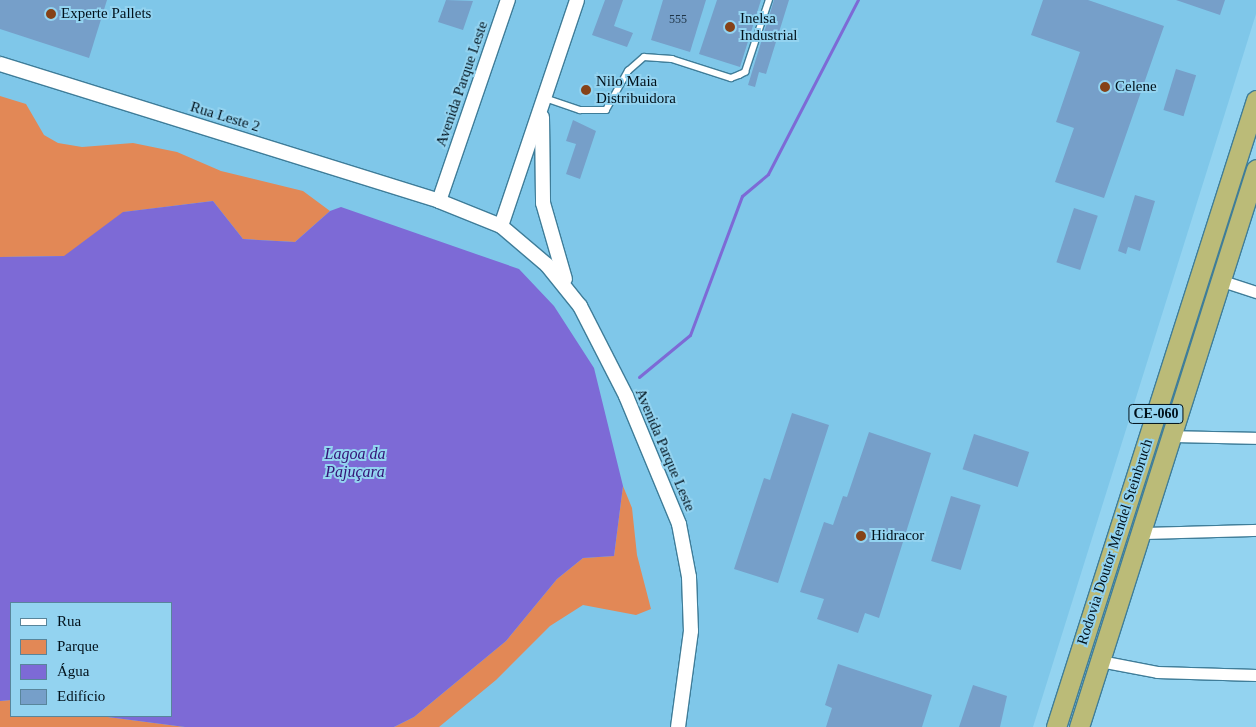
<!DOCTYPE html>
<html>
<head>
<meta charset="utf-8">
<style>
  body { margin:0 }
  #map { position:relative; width:1256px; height:727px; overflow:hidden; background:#93d3f0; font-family:Georgia,serif }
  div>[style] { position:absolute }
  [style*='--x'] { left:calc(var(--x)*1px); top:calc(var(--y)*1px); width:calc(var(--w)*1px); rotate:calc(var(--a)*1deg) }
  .built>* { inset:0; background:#7fc7e9 }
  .green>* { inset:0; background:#e28856 }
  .water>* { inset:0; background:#7d6ad6 }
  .stream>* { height:3px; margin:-1.5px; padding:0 1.5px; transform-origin:1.5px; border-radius:1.5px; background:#7d6ad6 }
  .building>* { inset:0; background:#769fc9; transform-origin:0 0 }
  .roads { filter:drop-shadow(1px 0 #3f7d99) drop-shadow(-1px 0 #3f7d99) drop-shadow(0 1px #3f7d99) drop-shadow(0 -1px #3f7d99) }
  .service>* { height:5.5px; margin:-2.75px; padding:0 2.75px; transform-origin:2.75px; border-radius:2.75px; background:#fff }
  .minor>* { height:11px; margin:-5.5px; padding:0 5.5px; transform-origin:5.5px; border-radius:5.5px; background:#fff }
  .tertiary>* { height:14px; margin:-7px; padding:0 7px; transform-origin:7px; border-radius:7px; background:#fff }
  .trunk>* { height:19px; margin:-9.5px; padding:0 9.5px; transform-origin:9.5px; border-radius:9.5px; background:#bbbb78 }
  .dots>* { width:14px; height:14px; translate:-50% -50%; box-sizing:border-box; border:2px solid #93d3f0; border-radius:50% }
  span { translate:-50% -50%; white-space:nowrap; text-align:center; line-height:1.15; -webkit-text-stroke:4px #93d3f0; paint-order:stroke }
  .number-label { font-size:12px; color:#1e3446 }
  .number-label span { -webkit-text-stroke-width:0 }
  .shield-label span { padding:1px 4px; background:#93d3f0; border:1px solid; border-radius:4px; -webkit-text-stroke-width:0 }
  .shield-label { font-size:14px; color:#00111b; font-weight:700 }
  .poi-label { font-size:15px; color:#00111b }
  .left { translate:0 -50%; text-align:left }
  .street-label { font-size:15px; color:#00111b }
  .water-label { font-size:16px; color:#331275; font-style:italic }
  .legend { position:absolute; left:10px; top:602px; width:162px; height:115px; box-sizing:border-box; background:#93d3f0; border:1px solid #58859b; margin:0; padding:6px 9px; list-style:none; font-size:15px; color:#00111b }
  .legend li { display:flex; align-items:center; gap:10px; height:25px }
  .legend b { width:25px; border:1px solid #58859b }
</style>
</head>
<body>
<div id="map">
  <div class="built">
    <i style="clip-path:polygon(evenodd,0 0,1256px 0,1256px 14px,1033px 727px,0 727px,0 0,11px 603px,171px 603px,171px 716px,11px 716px,11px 603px)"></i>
  </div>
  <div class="green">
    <i style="clip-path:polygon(0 96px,26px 104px,44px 135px,58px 143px,82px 147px,133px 143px,177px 152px,221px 171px,303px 191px,330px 211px,295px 242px,243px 239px,213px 201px,124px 212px,65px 256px,0 257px)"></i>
    <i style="clip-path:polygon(623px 486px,632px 508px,637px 555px,651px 609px,636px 615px,583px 605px,550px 626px,496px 680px,439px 727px,394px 727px,414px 717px,506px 641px,557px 579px,583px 558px,614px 556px)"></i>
    <i style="clip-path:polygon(11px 700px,11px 716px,100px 716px,185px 727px,0 727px,0 701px)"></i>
  </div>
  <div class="water">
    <i style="clip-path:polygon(213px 201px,243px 239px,295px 242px,330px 211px,341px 207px,519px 269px,554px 306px,594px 368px,623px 486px,614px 556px,583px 558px,557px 579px,506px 641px,414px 717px,394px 727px,185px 727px,100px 716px,171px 716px,171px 603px,11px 603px,11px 700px,0 701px,0 257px,64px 256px,123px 212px)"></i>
  </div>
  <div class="stream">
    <i style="--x:639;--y:377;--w:66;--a:-39.5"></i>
    <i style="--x:690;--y:335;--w:148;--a:-69.5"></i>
    <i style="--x:742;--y:196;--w:34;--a:-40"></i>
    <i style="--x:768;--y:174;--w:196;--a:-62.7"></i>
  </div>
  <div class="building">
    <i style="clip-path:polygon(0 0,107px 0,89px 58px,0 29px)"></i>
    <i style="clip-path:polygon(446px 0,473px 1px,463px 30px,438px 22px)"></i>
    <i style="clip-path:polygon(605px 0,623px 0,614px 26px,633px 33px,627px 47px,592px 35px)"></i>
    <i style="clip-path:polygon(663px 0,706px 0,690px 52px,651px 40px)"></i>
    <i style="clip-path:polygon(717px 0,761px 0,740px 67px,699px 54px)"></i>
    <i style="clip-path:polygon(774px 0,789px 0,766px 74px,759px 72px,755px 87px,748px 85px)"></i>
    <i style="clip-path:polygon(1043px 0,1088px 0,1164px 26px,1104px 198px,1055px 182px,1074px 128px,1056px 122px,1080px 52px,1031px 35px)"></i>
    <i style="clip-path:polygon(1176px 0,1225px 0,1220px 15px)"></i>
    <i style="left:1176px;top:69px;width:21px;height:43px;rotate:17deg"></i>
    <i style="clip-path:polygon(573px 120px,596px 131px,580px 179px,566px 174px,576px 144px,566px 141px)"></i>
    <i style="clip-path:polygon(1135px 195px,1155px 201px,1140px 251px,1128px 247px,1126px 254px,1118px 251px)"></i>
    <i style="left:1074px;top:208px;width:25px;height:57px;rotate:18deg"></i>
    <i style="clip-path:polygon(792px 413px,829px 425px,778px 583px,734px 569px,764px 478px,770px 480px)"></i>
    <i style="clip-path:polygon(869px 432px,931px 453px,879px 618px,865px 613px,858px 633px,817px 619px,824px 599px,800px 592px,824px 522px,833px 525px,843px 496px,847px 497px)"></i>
    <i style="left:974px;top:434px;width:58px;height:37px;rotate:18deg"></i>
    <i style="left:951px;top:496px;width:31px;height:68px;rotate:17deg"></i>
    <i style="clip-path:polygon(838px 664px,932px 695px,922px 727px,826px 727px,832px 708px,825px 705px)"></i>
    <i style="clip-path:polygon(973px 685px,1007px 696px,1000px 727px,959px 727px)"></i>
  </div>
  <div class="roads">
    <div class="service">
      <i style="--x:545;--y:98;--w:37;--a:19"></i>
      <i style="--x:580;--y:110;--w:26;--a:0"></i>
      <i style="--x:606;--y:110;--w:45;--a:-60.6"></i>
      <i style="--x:628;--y:71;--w:21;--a:-41"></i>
      <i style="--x:644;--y:57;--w:28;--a:4"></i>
      <i style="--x:672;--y:59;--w:62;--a:17.9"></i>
      <i style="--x:731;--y:78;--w:9;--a:-21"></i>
      <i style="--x:739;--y:75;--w:7;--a:-27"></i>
      <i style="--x:745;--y:72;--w:76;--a:-71.6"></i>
    </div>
    <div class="minor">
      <i style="--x:1219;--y:280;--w:39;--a:18"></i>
      <i style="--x:1168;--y:436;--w:88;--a:1.3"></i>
      <i style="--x:1141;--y:533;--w:115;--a:-1.5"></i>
      <i style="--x:1100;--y:661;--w:58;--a:10.9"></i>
      <i style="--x:1157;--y:672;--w:99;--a:1.7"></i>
    </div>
    <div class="tertiary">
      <i style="--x:0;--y:64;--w:460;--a:17.3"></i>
      <i style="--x:439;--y:201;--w:67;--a:22"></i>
      <i style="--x:501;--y:226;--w:60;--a:40.3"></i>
      <i style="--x:547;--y:265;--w:53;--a:51.2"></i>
      <i style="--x:580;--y:306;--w:101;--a:62.9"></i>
      <i style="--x:626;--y:396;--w:139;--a:67.5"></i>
      <i style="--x:679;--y:524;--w:54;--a:79.3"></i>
      <i style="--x:689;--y:577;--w:54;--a:87.9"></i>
      <i style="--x:691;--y:631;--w:97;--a:97.7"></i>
      <i style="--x:542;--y:117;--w:86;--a:89.3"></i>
      <i style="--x:543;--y:203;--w:79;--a:73.9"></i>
      <i style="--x:439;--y:201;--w:213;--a:-71.1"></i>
      <i style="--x:501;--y:226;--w:238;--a:-71.4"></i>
    </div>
    <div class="trunk">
      <i style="--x:1056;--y:727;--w:658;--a:-72.31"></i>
      <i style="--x:1079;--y:727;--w:585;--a:-72.4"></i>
    </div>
  </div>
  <div class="dots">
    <i style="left:51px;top:14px;background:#864217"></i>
    <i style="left:730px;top:27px;background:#864217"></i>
    <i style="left:1105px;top:87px;background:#864217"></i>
    <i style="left:586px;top:90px;background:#864217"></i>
    <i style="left:861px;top:536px;background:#864217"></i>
  </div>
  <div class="number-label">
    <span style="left:678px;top:20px">555</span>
  </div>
  <div class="shield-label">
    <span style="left:1156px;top:414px">CE-060</span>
  </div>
  <div class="poi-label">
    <span class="left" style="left:61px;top:14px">Experte Pallets</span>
    <span class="left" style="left:740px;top:27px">Inelsa<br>Industrial</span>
    <span class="left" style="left:596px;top:90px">Nilo Maia<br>Distribuidora</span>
    <span class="left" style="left:1115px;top:87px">Celene</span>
    <span class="left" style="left:871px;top:536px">Hidracor</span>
  </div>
  <div class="street-label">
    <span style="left:462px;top:84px;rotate:-71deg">Avenida Parque Leste</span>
    <span style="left:225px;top:117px;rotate:17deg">Rua Leste 2</span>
    <span style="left:665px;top:450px;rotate:67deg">Avenida Parque Leste</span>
    <span style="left:1115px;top:542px;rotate:-72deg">Rodovia Doutor Mendel Steinbruch</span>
  </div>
  <div class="water-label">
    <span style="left:355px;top:463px">Lagoa da<br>Pajuçara</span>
  </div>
  <ul class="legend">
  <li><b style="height:6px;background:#fff"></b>Rua</li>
  <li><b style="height:14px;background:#e28856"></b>Parque</li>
  <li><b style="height:14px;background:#7d6ad6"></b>Água</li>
  <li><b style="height:14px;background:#769fc9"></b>Edifício</li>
  </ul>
</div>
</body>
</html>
